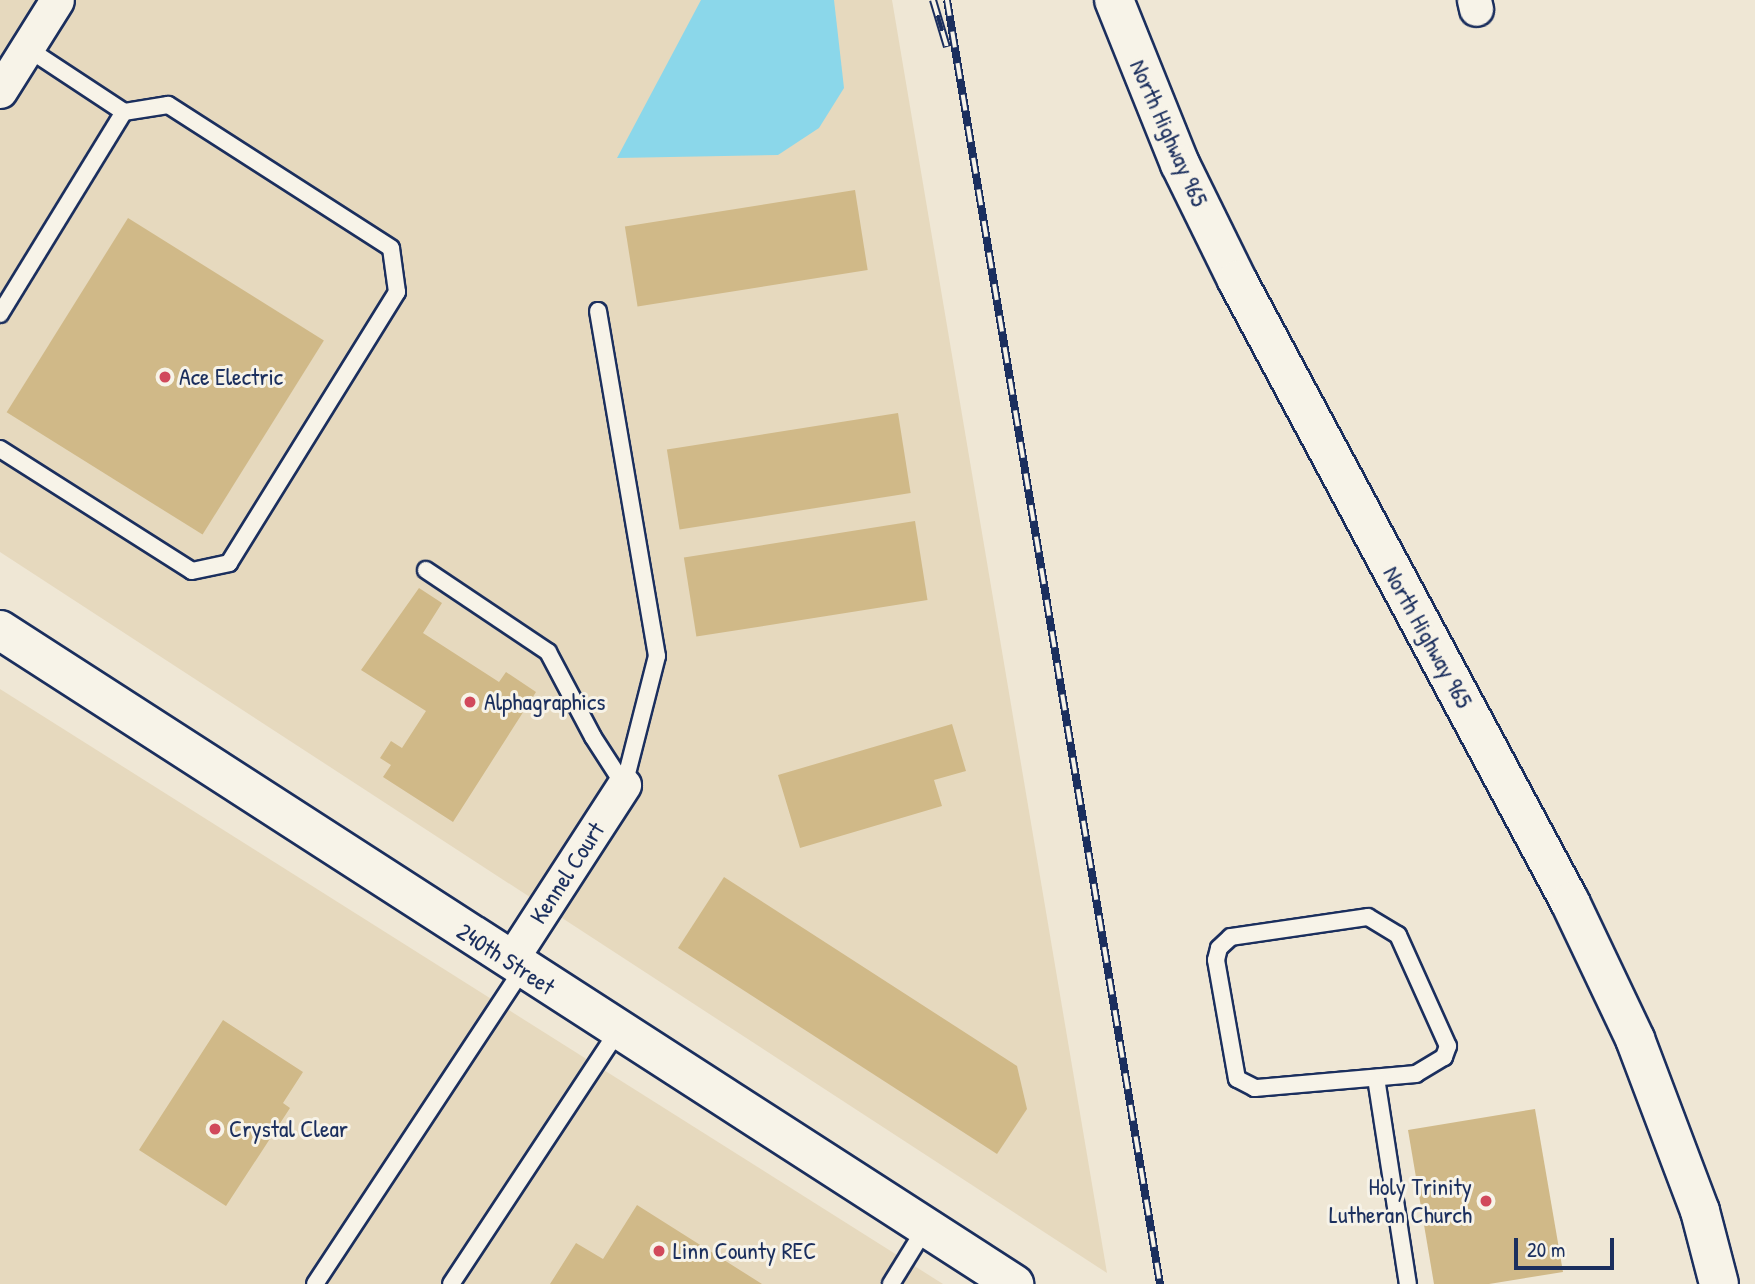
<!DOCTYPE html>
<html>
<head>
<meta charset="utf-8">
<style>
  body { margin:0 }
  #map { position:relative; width:1755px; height:1284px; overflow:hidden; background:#efe7d5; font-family:"Patrick Hand",sans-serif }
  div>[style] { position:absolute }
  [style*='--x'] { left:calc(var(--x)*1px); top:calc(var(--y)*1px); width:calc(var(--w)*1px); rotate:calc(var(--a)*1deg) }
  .built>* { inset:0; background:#e6d9be }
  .water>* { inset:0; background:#8bd7ea }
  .building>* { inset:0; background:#d0b988; transform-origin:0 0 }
  .roads { filter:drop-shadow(2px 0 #1b2f5e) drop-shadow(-2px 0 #1b2f5e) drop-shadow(0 2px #1b2f5e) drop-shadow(0 -2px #1b2f5e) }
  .service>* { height:16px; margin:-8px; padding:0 8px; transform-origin:8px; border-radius:8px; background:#f7f3e8 }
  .minor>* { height:33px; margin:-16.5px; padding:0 16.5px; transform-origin:16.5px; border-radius:16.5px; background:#f7f3e8 }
  .tertiary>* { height:38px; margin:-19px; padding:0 19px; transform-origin:19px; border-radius:19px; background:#f7f3e8 }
  .rail>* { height:8px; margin-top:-4px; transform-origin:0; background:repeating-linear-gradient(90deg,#f7f3e8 0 16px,#1b2f5e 0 32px); box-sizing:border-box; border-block:2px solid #1b2f5e }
  .dots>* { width:19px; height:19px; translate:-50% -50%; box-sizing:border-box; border:4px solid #f7f3e8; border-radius:50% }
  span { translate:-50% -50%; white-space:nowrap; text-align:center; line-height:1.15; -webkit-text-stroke:6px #f7f3e8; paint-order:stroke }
  .street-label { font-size:24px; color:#1b2f5e }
  .poi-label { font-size:24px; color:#1b2f5e }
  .left { translate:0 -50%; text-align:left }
  .right { translate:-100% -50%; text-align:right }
  .scale { position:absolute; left:1514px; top:1238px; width:100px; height:32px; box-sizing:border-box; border:4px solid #1b2f5e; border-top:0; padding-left:9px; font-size:21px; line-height:24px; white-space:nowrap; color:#1b2f5e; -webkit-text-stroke:5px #f7f3e8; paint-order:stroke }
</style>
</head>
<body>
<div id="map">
  <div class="built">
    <i style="clip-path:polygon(0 0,892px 0,1107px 1273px,0 552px)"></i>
    <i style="clip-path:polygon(0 689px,943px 1284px,0 1284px)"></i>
  </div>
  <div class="water">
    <i style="clip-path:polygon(701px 0,834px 0,844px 88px,819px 128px,778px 155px,617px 158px)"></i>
  </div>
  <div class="building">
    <i style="left:855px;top:190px;width:81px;height:233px;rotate:81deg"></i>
    <i style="left:128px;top:218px;width:231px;height:229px;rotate:32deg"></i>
    <i style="left:898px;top:413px;width:81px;height:234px;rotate:81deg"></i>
    <i style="left:915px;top:521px;width:80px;height:234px;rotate:81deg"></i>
    <i style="clip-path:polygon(419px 588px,442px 603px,423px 633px,499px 682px,506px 672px,536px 692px,453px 822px,383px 777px,391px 765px,380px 758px,391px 741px,402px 748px,426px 711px,361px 670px)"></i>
    <i style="clip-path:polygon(952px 724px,966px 771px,934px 780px,942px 806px,800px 848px,778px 775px)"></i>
    <i style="clip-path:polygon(724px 877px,1017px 1066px,1027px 1109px,997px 1154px,678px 948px)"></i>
    <i style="clip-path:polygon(223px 1020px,303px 1072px,283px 1103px,290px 1108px,226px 1206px,139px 1150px)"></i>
    <i style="clip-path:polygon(1535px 1109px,1563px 1272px,1489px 1284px,1434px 1284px,1408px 1130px)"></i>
    <i style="clip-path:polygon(637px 1205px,762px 1284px,550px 1284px,576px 1243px,603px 1259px)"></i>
  </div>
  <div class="roads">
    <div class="service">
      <i style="--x:598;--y:311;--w:350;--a:80.3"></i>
      <i style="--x:657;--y:656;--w:133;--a:104.3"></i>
      <i style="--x:0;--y:314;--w:237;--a:-58.5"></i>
      <i style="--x:0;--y:449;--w:227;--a:32.4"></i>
      <i style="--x:192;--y:571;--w:38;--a:-12"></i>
      <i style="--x:229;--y:563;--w:319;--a:-58.2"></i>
      <i style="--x:397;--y:292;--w:44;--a:-97.8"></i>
      <i style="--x:391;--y:248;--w:265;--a:-147.3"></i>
      <i style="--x:168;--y:105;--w:45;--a:171"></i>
      <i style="--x:124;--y:112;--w:116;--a:-146.6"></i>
      <i style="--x:426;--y:570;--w:147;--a:33.9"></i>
      <i style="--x:548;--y:652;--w:96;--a:62.1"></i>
      <i style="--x:593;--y:737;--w:57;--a:57.1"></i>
      <i style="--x:1368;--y:917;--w:35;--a:31"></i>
      <i style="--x:1398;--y:935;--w:122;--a:65.8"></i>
      <i style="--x:1448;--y:1046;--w:12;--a:110"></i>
      <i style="--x:1444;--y:1057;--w:33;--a:149"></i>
      <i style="--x:1416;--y:1074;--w:162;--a:175"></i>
      <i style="--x:1255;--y:1088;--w:20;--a:-153"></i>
      <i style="--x:1237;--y:1079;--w:121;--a:-100"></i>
      <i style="--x:1216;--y:960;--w:12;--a:-76"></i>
      <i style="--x:1219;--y:948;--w:16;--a:-43"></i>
      <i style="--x:1231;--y:937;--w:138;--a:-8.3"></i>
      <i style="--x:1376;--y:1078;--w:208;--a:81.2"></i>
      <i style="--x:315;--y:1284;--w:376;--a:-56.6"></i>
      <i style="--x:451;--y:1284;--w:303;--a:-56.6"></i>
      <i style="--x:891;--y:1284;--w:67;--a:-58.4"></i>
    </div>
    <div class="minor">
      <i style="--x:1474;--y:0;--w:9;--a:77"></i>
      <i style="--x:0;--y:91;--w:107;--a:-57.9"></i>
      <i style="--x:510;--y:961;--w:210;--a:-57.1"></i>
    </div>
    <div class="tertiary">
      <i style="--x:1114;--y:0;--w:177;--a:68.1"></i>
      <i style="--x:1180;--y:164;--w:129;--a:63.8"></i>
      <i style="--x:1237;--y:280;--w:706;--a:61.84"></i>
      <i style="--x:1570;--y:902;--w:152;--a:64.6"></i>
      <i style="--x:1635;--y:1039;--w:184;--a:69.3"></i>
      <i style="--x:1700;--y:1211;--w:75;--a:75.4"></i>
      <i style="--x:0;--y:630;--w:1207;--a:32.82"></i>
    </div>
  </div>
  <div class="rail">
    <i style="--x:933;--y:0;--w:49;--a:73.4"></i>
    <i style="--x:947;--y:0;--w:1302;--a:80.58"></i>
  </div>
  <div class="dots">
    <i style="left:165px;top:377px;background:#d1495b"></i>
    <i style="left:470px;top:702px;background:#d1495b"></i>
    <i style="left:215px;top:1129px;background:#d1495b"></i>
    <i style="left:1486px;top:1201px;background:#d1495b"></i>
    <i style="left:659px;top:1251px;background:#d1495b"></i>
  </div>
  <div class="street-label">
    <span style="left:1169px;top:133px;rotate:66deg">North Highway 965</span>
    <span style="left:1428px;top:637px;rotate:61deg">North Highway 965</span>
    <span style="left:567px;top:873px;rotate:-57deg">Kennel Court</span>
    <span style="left:506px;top:959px;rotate:33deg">240th Street</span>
  </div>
  <div class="poi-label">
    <span class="left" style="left:179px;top:377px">Ace Electric</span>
    <span class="left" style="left:484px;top:702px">Alphagraphics</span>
    <span class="left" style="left:229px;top:1129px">Crystal Clear</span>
    <span class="right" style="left:1472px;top:1201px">Holy Trinity<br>Lutheran Church</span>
    <span class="left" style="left:673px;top:1251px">Linn County REC</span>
  </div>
  <div class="scale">20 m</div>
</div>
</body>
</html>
